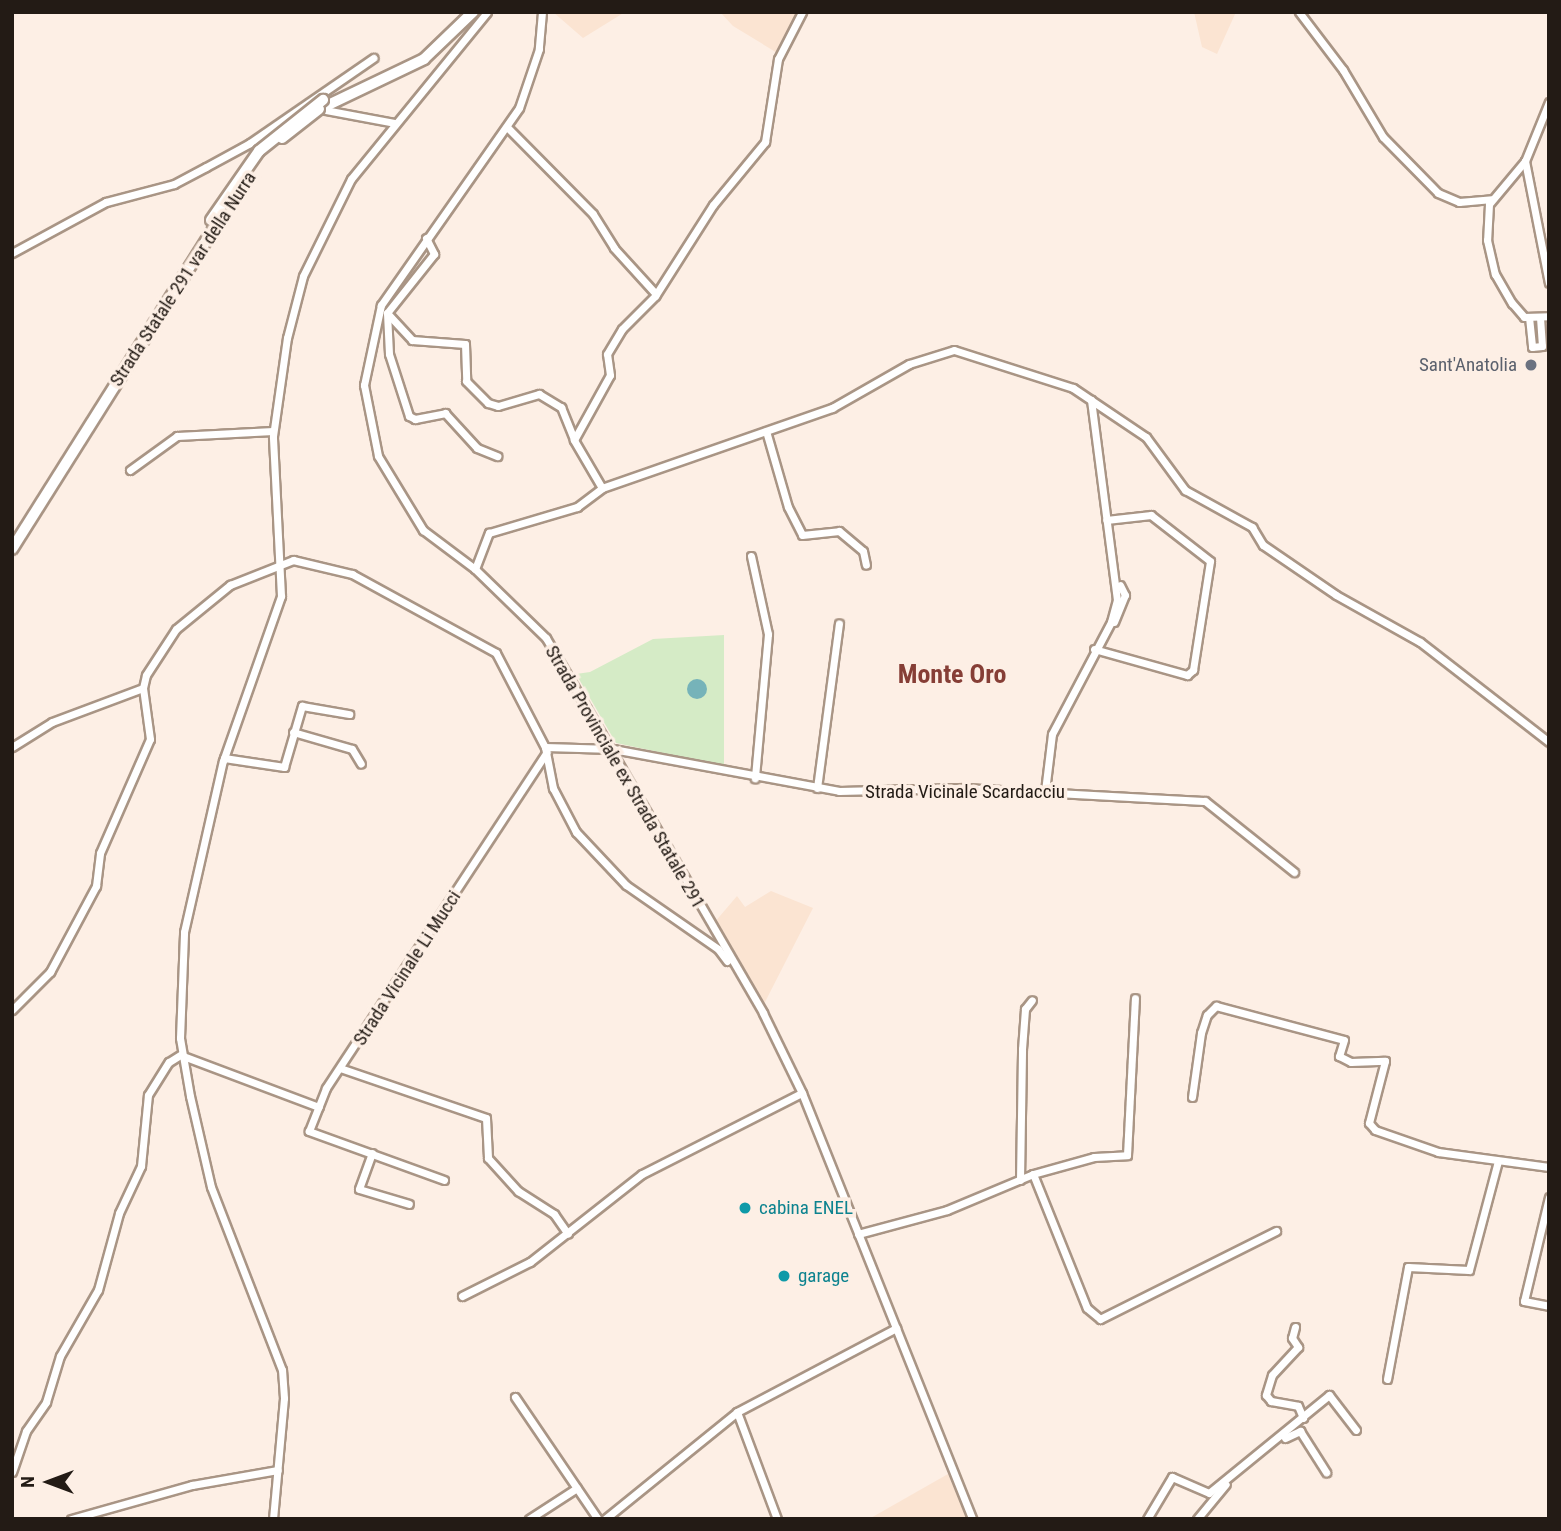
<!DOCTYPE html>
<html>
<head>
<meta charset="utf-8">
<style>
  body { margin:0 }
  #map { position:relative; width:1561px; height:1531px; overflow:hidden; background:#fdefe5; font-family:"Roboto Condensed",sans-serif }
  div>[style] { position:absolute }
  [style*='--x'] { left:calc(var(--x)*1px); top:calc(var(--y)*1px); width:calc(var(--w)*1px); rotate:calc(var(--a)*1deg) }
  .built>* { inset:0; background:#fbe4d2 }
  .green>* { inset:0; background:#d5ebc6 }
  .water>* { inset:0; background:#76b3b9 }
  .round { border-radius:50% }
  .roads { filter:drop-shadow(2px 0 #a99585) drop-shadow(-2px 0 #a99585) drop-shadow(0 2px #a99585) drop-shadow(0 -2px #a99585) }
  .minor>* { height:7px; margin:-3.5px; padding:0 3.5px; transform-origin:3.5px; border-radius:3.5px; background:#fff }
  .highway>* { height:10px; margin:-5px; padding:0 5px; transform-origin:5px; border-radius:5px; background:#fff }
  .bridges { filter:drop-shadow(2px 0 #a99585) drop-shadow(-2px 0 #a99585) drop-shadow(0 2px #a99585) drop-shadow(0 -2px #a99585) }
  .highway-bridge>* { height:10px; margin:-5px; padding:0 5px; transform-origin:5px; border-radius:5px; background:#fff }
  .dots>* { width:19px; height:19px; translate:-50% -50%; box-sizing:border-box; border:4px solid #fdefe5; border-radius:50% }
  span { translate:-50% -50%; white-space:nowrap; text-align:center; line-height:1.15; -webkit-text-stroke:7px #fdefe5; paint-order:stroke }
  .street-label { font-size:19px; color:#231b15 }
  .worship-label { font-size:19px; color:#5b616d }
  .right { translate:-100% -50%; text-align:right }
  .culture-label { font-size:19px; color:#0d838f }
  .left { translate:0 -50%; text-align:left }
  .district-label { font-size:26px; color:#863e36; font-weight:700 }
  .frame { position:absolute; inset:0; border:14px solid #231b15; pointer-events:none }
  .north { position:absolute; left:14px; top:1447px; width:70px; height:70px; -webkit-text-stroke:5px #fdefe5; paint-order:stroke; rotate:270deg; font-size:19px; font-weight:700; line-height:28px; text-align:center; color:#231b15 }
  .north::after { content:''; display:block; margin:auto; width:24px; height:32px; background:#231b15; clip-path:polygon(50% 0,100% 100%,50% 72%,0 100%) }
</style>
</head>
<body>
<div id="map">
  <div class="built">
    <i style="clip-path:polygon(553px 12px,625px 12px,583px 38px)"></i>
    <i style="clip-path:polygon(720px 12px,801px 12px,779px 54px,733px 26px)"></i>
    <i style="clip-path:polygon(1194px 12px,1236px 12px,1217px 54px,1202px 47px)"></i>
    <i style="clip-path:polygon(771px 891px,813px 908px,763px 1006px,714px 923px,737px 896px,745px 907px)"></i>
    <i style="clip-path:polygon(948px 1474px,967px 1519px,869px 1519px)"></i>
  </div>
  <div class="green">
    <i style="clip-path:polygon(724px 635px,724px 766px,616px 743px,576px 674px,590px 672px,653px 639px)"></i>
  </div>
  <div class="water">
    <i class="round" style="left:687px;top:679px;width:20px;height:20px"></i>
  </div>
  <div class="roads">
    <div class="minor">
      <i style="--x:542;--y:12;--w:37;--a:95"></i>
      <i style="--x:539;--y:49;--w:62;--a:108.7"></i>
      <i style="--x:519;--y:108;--w:241;--a:125"></i>
      <i style="--x:381;--y:305;--w:82;--a:102"></i>
      <i style="--x:364;--y:385;--w:72;--a:78.8"></i>
      <i style="--x:378;--y:456;--w:87;--a:58.7"></i>
      <i style="--x:423;--y:530;--w:65;--a:36.9"></i>
      <i style="--x:475;--y:569;--w:99;--a:44.2"></i>
      <i style="--x:546;--y:638;--w:433;--a:59.9"></i>
      <i style="--x:763;--y:1013;--w:89;--a:64"></i>
      <i style="--x:802;--y:1093;--w:459;--a:68.2"></i>
      <i style="--x:1299;--y:12;--w:73;--a:52.8"></i>
      <i style="--x:1343;--y:70;--w:78;--a:59.2"></i>
      <i style="--x:1383;--y:137;--w:78;--a:45.5"></i>
      <i style="--x:1438;--y:193;--w:23;--a:23"></i>
      <i style="--x:1459;--y:202;--w:33;--a:-5"></i>
      <i style="--x:1549;--y:102;--w:64;--a:112.1"></i>
      <i style="--x:1525;--y:161;--w:124;--a:78.9"></i>
      <i style="--x:320;--y:109;--w:76;--a:10.6"></i>
      <i style="--x:507;--y:127;--w:122;--a:45.3"></i>
      <i style="--x:593;--y:214;--w:40;--a:58"></i>
      <i style="--x:614;--y:248;--w:62;--a:47.6"></i>
      <i style="--x:1525;--y:161;--w:56;--a:129.9"></i>
      <i style="--x:1489;--y:204;--w:36;--a:93"></i>
      <i style="--x:1487;--y:240;--w:35;--a:77"></i>
      <i style="--x:1495;--y:274;--w:34;--a:60"></i>
      <i style="--x:1512;--y:303;--w:18;--a:49"></i>
      <i style="--x:1524;--y:317;--w:25;--a:-2"></i>
      <i style="--x:426;--y:238;--w:18;--a:63"></i>
      <i style="--x:434;--y:254;--w:75;--a:128.5"></i>
      <i style="--x:387;--y:313;--w:41;--a:87.2"></i>
      <i style="--x:389;--y:354;--w:65;--a:72.1"></i>
      <i style="--x:409;--y:416;--w:7;--a:27"></i>
      <i style="--x:415;--y:419;--w:31;--a:-11"></i>
      <i style="--x:445;--y:413;--w:47;--a:47.6"></i>
      <i style="--x:477;--y:448;--w:22;--a:22"></i>
      <i style="--x:12;--y:253;--w:107;--a:-28.5"></i>
      <i style="--x:106;--y:202;--w:70;--a:-14.8"></i>
      <i style="--x:174;--y:184;--w:36;--a:-28"></i>
      <i style="--x:206;--y:167;--w:50;--a:-28.6"></i>
      <i style="--x:250;--y:143;--w:150;--a:-34.6"></i>
      <i style="--x:387;--y:313;--w:37;--a:47"></i>
      <i style="--x:412;--y:340;--w:53;--a:4.3"></i>
      <i style="--x:465;--y:344;--w:37;--a:88"></i>
      <i style="--x:466;--y:381;--w:31;--a:45"></i>
      <i style="--x:488;--y:403;--w:10;--a:17"></i>
      <i style="--x:498;--y:406;--w:43;--a:-16.3"></i>
      <i style="--x:539;--y:394;--w:26;--a:31"></i>
      <i style="--x:561;--y:407;--w:35;--a:68"></i>
      <i style="--x:1529;--y:317;--w:30;--a:84"></i>
      <i style="--x:1532;--y:347;--w:10;--a:-6"></i>
      <i style="--x:1542;--y:346;--w:29;--a:-94"></i>
      <i style="--x:766;--y:431;--w:79;--a:73.9"></i>
      <i style="--x:788;--y:507;--w:31;--a:63"></i>
      <i style="--x:802;--y:535;--w:37;--a:-6"></i>
      <i style="--x:839;--y:531;--w:31;--a:40"></i>
      <i style="--x:863;--y:551;--w:14;--a:78"></i>
      <i style="--x:130;--y:470;--w:58;--a:-35.9"></i>
      <i style="--x:177;--y:436;--w:96;--a:-3"></i>
      <i style="--x:602;--y:488;--w:56;--a:-120.3"></i>
      <i style="--x:574;--y:440;--w:74;--a:-61"></i>
      <i style="--x:610;--y:375;--w:21;--a:-98"></i>
      <i style="--x:607;--y:354;--w:29;--a:-59"></i>
      <i style="--x:622;--y:329;--w:47;--a:-45"></i>
      <i style="--x:655;--y:296;--w:108;--a:-57.5"></i>
      <i style="--x:713;--y:205;--w:82;--a:-50.5"></i>
      <i style="--x:765;--y:142;--w:84;--a:-81.1"></i>
      <i style="--x:778;--y:59;--w:53;--a:-62.9"></i>
      <i style="--x:751;--y:556;--w:80;--a:77.7"></i>
      <i style="--x:768;--y:634;--w:145;--a:95.2"></i>
      <i style="--x:475;--y:569;--w:39;--a:-69"></i>
      <i style="--x:489;--y:533;--w:92;--a:-16.5"></i>
      <i style="--x:577;--y:507;--w:31;--a:-37"></i>
      <i style="--x:602;--y:488;--w:244;--a:-19.2"></i>
      <i style="--x:832;--y:408;--w:89;--a:-29.7"></i>
      <i style="--x:909;--y:364;--w:47;--a:-17.3"></i>
      <i style="--x:954;--y:350;--w:125;--a:17.7"></i>
      <i style="--x:1073;--y:388;--w:88;--a:33.9"></i>
      <i style="--x:1146;--y:437;--w:66;--a:53.7"></i>
      <i style="--x:1185;--y:490;--w:77;--a:28.9"></i>
      <i style="--x:1252;--y:527;--w:21;--a:59"></i>
      <i style="--x:1263;--y:545;--w:88;--a:34.4"></i>
      <i style="--x:1336;--y:595;--w:96;--a:29.2"></i>
      <i style="--x:1420;--y:642;--w:163;--a:37.8"></i>
      <i style="--x:1114;--y:622;--w:29;--a:-68"></i>
      <i style="--x:1125;--y:595;--w:11;--a:-117"></i>
      <i style="--x:1094;--y:649;--w:97;--a:15.6"></i>
      <i style="--x:1187;--y:675;--w:8;--a:-40"></i>
      <i style="--x:1193;--y:670;--w:110;--a:-81.1"></i>
      <i style="--x:1210;--y:561;--w:75;--a:-142.1"></i>
      <i style="--x:1151;--y:515;--w:45;--a:173.7"></i>
      <i style="--x:293;--y:732;--w:61;--a:16.1"></i>
      <i style="--x:352;--y:749;--w:17;--a:59"></i>
      <i style="--x:12;--y:747;--w:47;--a:-32"></i>
      <i style="--x:52;--y:722;--w:97;--a:-20.5"></i>
      <i style="--x:545;--y:747;--w:68;--a:1.7"></i>
      <i style="--x:613;--y:749;--w:230;--a:10.5"></i>
      <i style="--x:839;--y:791;--w:124;--a:-1.4"></i>
      <i style="--x:963;--y:788;--w:242;--a:3.1"></i>
      <i style="--x:1205;--y:801;--w:114;--a:38.6"></i>
      <i style="--x:224;--y:758;--w:61;--a:8.5"></i>
      <i style="--x:284;--y:767;--w:64;--a:-73.6"></i>
      <i style="--x:302;--y:706;--w:48;--a:9.7"></i>
      <i style="--x:817;--y:788;--w:166;--a:-82.4"></i>
      <i style="--x:1045;--y:791;--w:57;--a:-83"></i>
      <i style="--x:1052;--y:734;--w:127;--a:-62.2"></i>
      <i style="--x:1111;--y:622;--w:23;--a:-75"></i>
      <i style="--x:1117;--y:600;--w:202;--a:-97.4"></i>
      <i style="--x:12;--y:1010;--w:54;--a:-45"></i>
      <i style="--x:50;--y:972;--w:98;--a:-61.9"></i>
      <i style="--x:96;--y:886;--w:33;--a:-83"></i>
      <i style="--x:100;--y:853;--w:124;--a:-66.3"></i>
      <i style="--x:150;--y:739;--w:51;--a:-97.8"></i>
      <i style="--x:143;--y:688;--w:13;--a:-77"></i>
      <i style="--x:146;--y:675;--w:55;--a:-56.9"></i>
      <i style="--x:176;--y:629;--w:70;--a:-39.2"></i>
      <i style="--x:230;--y:585;--w:68;--a:-21.6"></i>
      <i style="--x:293;--y:560;--w:61;--a:13.3"></i>
      <i style="--x:352;--y:574;--w:164;--a:28.7"></i>
      <i style="--x:496;--y:653;--w:106;--a:62.5"></i>
      <i style="--x:545;--y:747;--w:42;--a:79"></i>
      <i style="--x:553;--y:788;--w:50;--a:62.4"></i>
      <i style="--x:576;--y:832;--w:73;--a:46.7"></i>
      <i style="--x:626;--y:885;--w:112;--a:34.8"></i>
      <i style="--x:718;--y:949;--w:15;--a:53"></i>
      <i style="--x:183;--y:1056;--w:145;--a:20.6"></i>
      <i style="--x:340;--y:1068;--w:154;--a:18.9"></i>
      <i style="--x:486;--y:1118;--w:40;--a:87.1"></i>
      <i style="--x:488;--y:1158;--w:45;--a:47.7"></i>
      <i style="--x:518;--y:1191;--w:43;--a:32.6"></i>
      <i style="--x:554;--y:1214;--w:24;--a:55"></i>
      <i style="--x:1192;--y:1097;--w:65;--a:-82"></i>
      <i style="--x:1201;--y:1033;--w:19;--a:-72"></i>
      <i style="--x:1207;--y:1015;--w:13;--a:-45"></i>
      <i style="--x:1216;--y:1006;--w:132;--a:14.9"></i>
      <i style="--x:1344;--y:1040;--w:17;--a:107"></i>
      <i style="--x:1339;--y:1056;--w:13;--a:27"></i>
      <i style="--x:1351;--y:1062;--w:34;--a:-2"></i>
      <i style="--x:1385;--y:1061;--w:64;--a:104.5"></i>
      <i style="--x:1369;--y:1123;--w:9;--a:49"></i>
      <i style="--x:1375;--y:1130;--w:67;--a:19.2"></i>
      <i style="--x:1438;--y:1152;--w:112;--a:7.7"></i>
      <i style="--x:372;--y:1153;--w:38;--a:110"></i>
      <i style="--x:359;--y:1189;--w:52;--a:16.7"></i>
      <i style="--x:1033;--y:1174;--w:63;--a:-15.6"></i>
      <i style="--x:1094;--y:1157;--w:33;--a:-3"></i>
      <i style="--x:1127;--y:1155;--w:157;--a:-87.1"></i>
      <i style="--x:444;--y:1180;--w:144;--a:-160.1"></i>
      <i style="--x:309;--y:1131;--w:46;--a:-68.4"></i>
      <i style="--x:326;--y:1088;--w:402;--a:-56.7"></i>
      <i style="--x:1020;--y:1180;--w:131;--a:-89.1"></i>
      <i style="--x:1022;--y:1049;--w:40;--a:-85.7"></i>
      <i style="--x:1025;--y:1009;--w:11;--a:-52"></i>
      <i style="--x:1549;--y:1197;--w:107;--a:103.5"></i>
      <i style="--x:1524;--y:1301;--w:25;--a:11"></i>
      <i style="--x:858;--y:1234;--w:92;--a:-15.1"></i>
      <i style="--x:947;--y:1210;--w:93;--a:-22.7"></i>
      <i style="--x:1033;--y:1174;--w:144;--a:68.1"></i>
      <i style="--x:1087;--y:1308;--w:17;--a:40"></i>
      <i style="--x:1100;--y:1319;--w:197;--a:-26.6"></i>
      <i style="--x:462;--y:1296;--w:76;--a:-26.6"></i>
      <i style="--x:530;--y:1262;--w:142;--a:-38.2"></i>
      <i style="--x:642;--y:1174;--w:179;--a:-26.9"></i>
      <i style="--x:1295;--y:1327;--w:11;--a:105"></i>
      <i style="--x:1292;--y:1338;--w:11;--a:56"></i>
      <i style="--x:1298;--y:1347;--w:38;--a:133"></i>
      <i style="--x:1272;--y:1375;--w:21;--a:107"></i>
      <i style="--x:1266;--y:1395;--w:8;--a:50"></i>
      <i style="--x:1271;--y:1401;--w:27;--a:10"></i>
      <i style="--x:1298;--y:1406;--w:13;--a:67"></i>
      <i style="--x:1387;--y:1379;--w:114;--a:-79.4"></i>
      <i style="--x:1408;--y:1267;--w:61;--a:2.8"></i>
      <i style="--x:1469;--y:1270;--w:113;--a:-75.1"></i>
      <i style="--x:515;--y:1397;--w:148;--a:55.8"></i>
      <i style="--x:737;--y:1412;--w:114;--a:69.5"></i>
      <i style="--x:1285;--y:1438;--w:17;--a:-25"></i>
      <i style="--x:1300;--y:1431;--w:49;--a:57.6"></i>
      <i style="--x:12;--y:1472;--w:43;--a:-71.1"></i>
      <i style="--x:26;--y:1431;--w:35;--a:-55"></i>
      <i style="--x:46;--y:1402;--w:48;--a:-73.1"></i>
      <i style="--x:60;--y:1356;--w:76;--a:-60.1"></i>
      <i style="--x:98;--y:1290;--w:80;--a:-74.7"></i>
      <i style="--x:119;--y:1213;--w:52;--a:-64.9"></i>
      <i style="--x:141;--y:1166;--w:71;--a:-84.4"></i>
      <i style="--x:148;--y:1095;--w:39;--a:-58"></i>
      <i style="--x:169;--y:1062;--w:15;--a:-32"></i>
      <i style="--x:71;--y:1519;--w:126;--a:-15.7"></i>
      <i style="--x:192;--y:1485;--w:87;--a:-9.9"></i>
      <i style="--x:273;--y:1519;--w:121;--a:-84.8"></i>
      <i style="--x:284;--y:1398;--w:28;--a:-94"></i>
      <i style="--x:282;--y:1370;--w:196;--a:-111.2"></i>
      <i style="--x:211;--y:1187;--w:93;--a:-103"></i>
      <i style="--x:190;--y:1096;--w:59;--a:-99.8"></i>
      <i style="--x:180;--y:1038;--w:106;--a:-87.8"></i>
      <i style="--x:184;--y:932;--w:175;--a:-77.2"></i>
      <i style="--x:223;--y:761;--w:175;--a:-70.6"></i>
      <i style="--x:281;--y:596;--w:160;--a:-92.9"></i>
      <i style="--x:273;--y:436;--w:99;--a:-81.9"></i>
      <i style="--x:287;--y:338;--w:64;--a:-75.5"></i>
      <i style="--x:303;--y:276;--w:108;--a:-63.7"></i>
      <i style="--x:351;--y:179;--w:215;--a:-50.8"></i>
      <i style="--x:529;--y:1519;--w:57;--a:-32.9"></i>
      <i style="--x:605;--y:1519;--w:170;--a:-39"></i>
      <i style="--x:737;--y:1412;--w:180;--a:-27.8"></i>
      <i style="--x:1147;--y:1519;--w:49;--a:-59.2"></i>
      <i style="--x:1172;--y:1477;--w:40;--a:23.4"></i>
      <i style="--x:1209;--y:1493;--w:155;--a:-39.2"></i>
      <i style="--x:1329;--y:1395;--w:44;--a:52.4"></i>
      <i style="--x:1197;--y:1519;--w:45;--a:-50.4"></i>
    </div>
    <div class="highway">
      <i style="--x:326;--y:106;--w:109;--a:-25.6"></i>
      <i style="--x:424;--y:59;--w:68;--a:-43.8"></i>
      <i style="--x:12;--y:549;--w:385;--a:-57.8"></i>
    </div>
  </div>
  <div class="bridges">
    <div class="highway-bridge">
      <i style="--x:282;--y:138;--w:47;--a:-38.1"></i>
      <i style="--x:211;--y:220;--w:84;--a:-55.2"></i>
      <i style="--x:259;--y:151;--w:82;--a:-38.6"></i>
    </div>
  </div>
  <div class="dots">
    <i style="left:1531px;top:365px;background:#6b7280"></i>
    <i style="left:745px;top:1208px;background:#0f9aa8"></i>
    <i style="left:784px;top:1276px;background:#0f9aa8"></i>
  </div>
  <div class="street-label">
    <span style="left:183px;top:279px;rotate:-57deg">Strada Statale 291 var della Nurra</span>
    <span style="left:625px;top:777px;rotate:60deg">Strada Provinciale ex Strada Statale 291</span>
    <span style="left:965px;top:792px">Strada Vicinale Scardacciu</span>
    <span style="left:407px;top:968px;rotate:-57deg">Strada Vicinale Li Mucci</span>
  </div>
  <div class="worship-label">
    <span class="right" style="left:1517px;top:365px">Sant'Anatolia</span>
  </div>
  <div class="culture-label">
    <span class="left" style="left:759px;top:1208px">cabina ENEL</span>
    <span class="left" style="left:798px;top:1276px">garage</span>
  </div>
  <div class="district-label">
    <span style="left:952px;top:675px">Monte Oro</span>
  </div>
  <div class="frame"></div>
  <div class="north">N</div>
</div>
</body>
</html>
